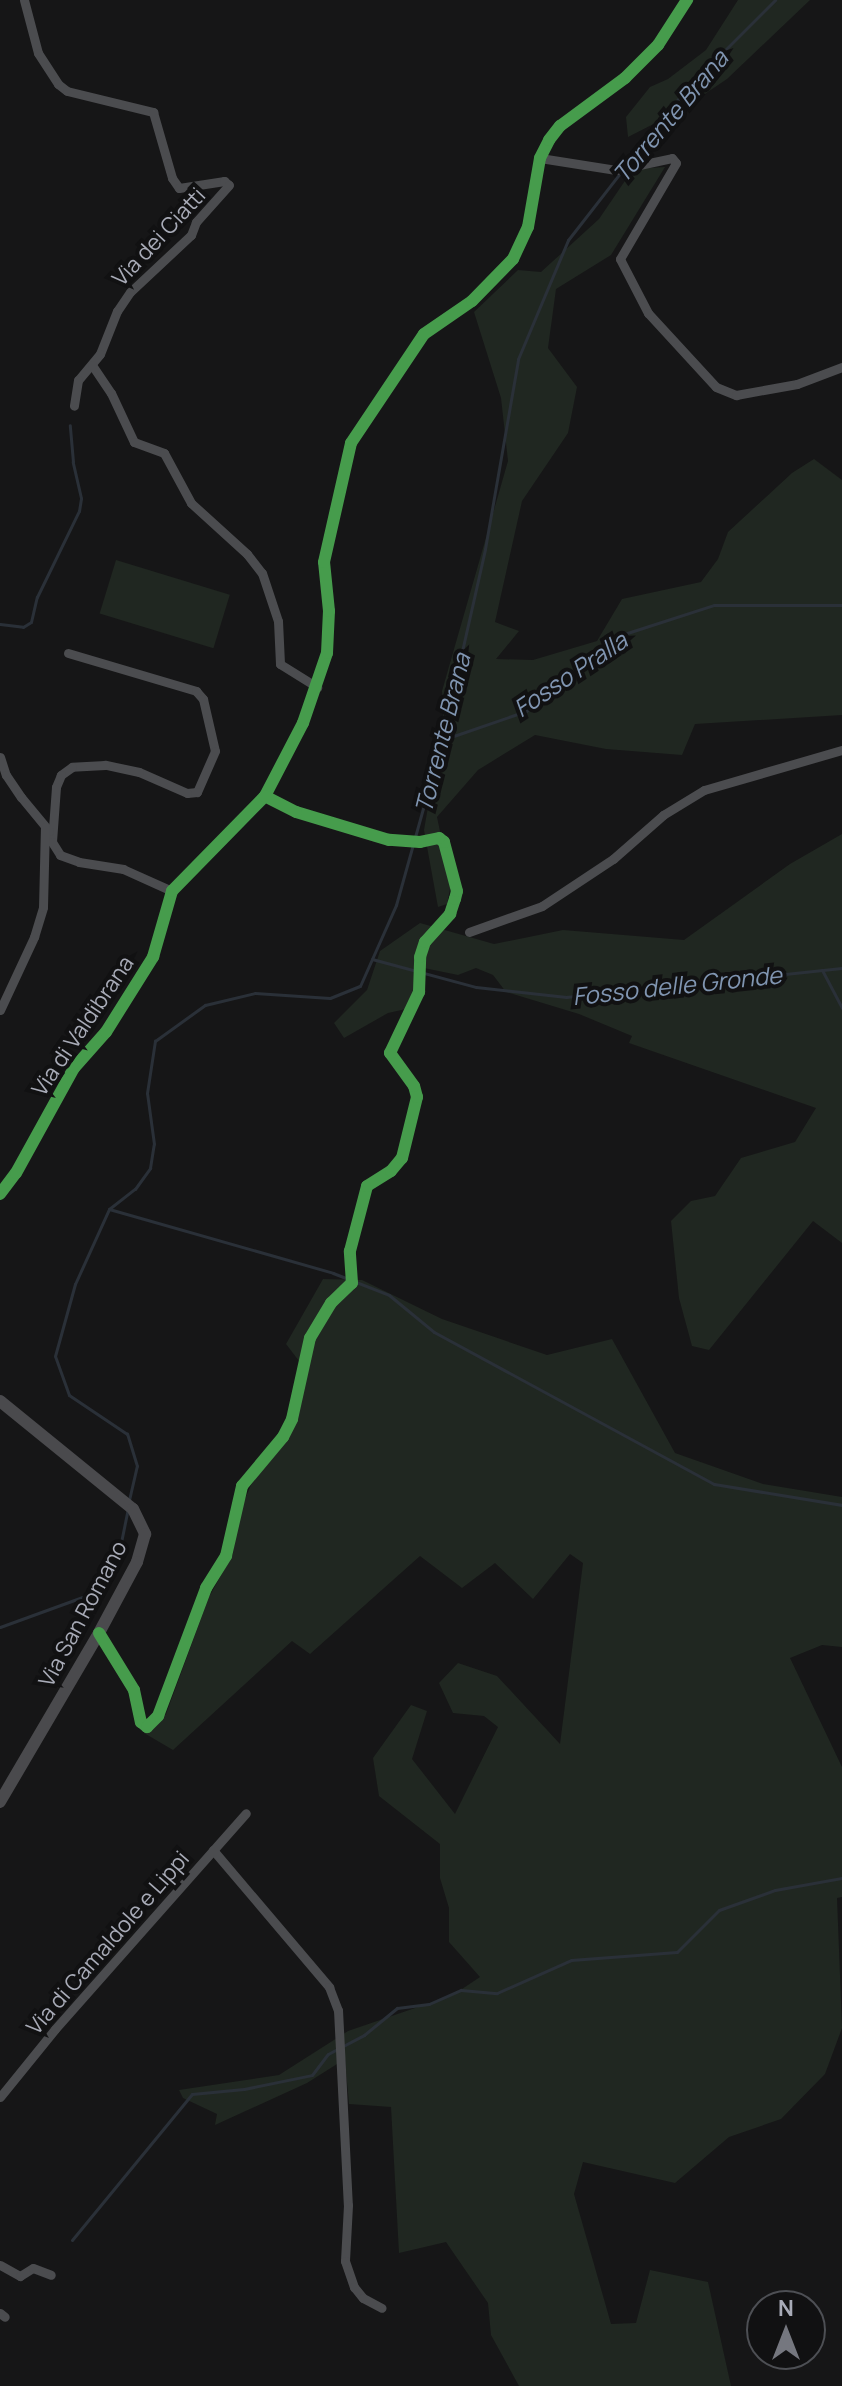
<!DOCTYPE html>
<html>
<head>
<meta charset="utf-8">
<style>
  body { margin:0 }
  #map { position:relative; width:842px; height:2386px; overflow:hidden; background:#161617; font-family:Manrope,sans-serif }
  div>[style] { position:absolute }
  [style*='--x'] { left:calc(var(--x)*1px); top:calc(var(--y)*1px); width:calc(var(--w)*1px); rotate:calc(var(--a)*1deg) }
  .green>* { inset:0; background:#202721; transform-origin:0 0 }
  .stream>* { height:3px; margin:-1.5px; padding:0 1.5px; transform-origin:1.5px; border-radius:1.5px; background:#2a3038 }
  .street>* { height:9px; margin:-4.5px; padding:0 4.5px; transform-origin:4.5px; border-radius:4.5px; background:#4b4c4f }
  .secondary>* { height:12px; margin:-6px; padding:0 6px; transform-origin:6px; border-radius:6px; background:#4a4a4d }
  .cycleway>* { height:12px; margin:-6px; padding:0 6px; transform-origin:6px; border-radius:6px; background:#469c4c }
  span { translate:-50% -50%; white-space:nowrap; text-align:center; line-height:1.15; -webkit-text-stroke:8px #111112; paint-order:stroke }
  .street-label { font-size:22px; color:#a8abb7 }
  .water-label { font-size:24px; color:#8095b1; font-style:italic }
  .north { position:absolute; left:746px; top:2290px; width:80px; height:80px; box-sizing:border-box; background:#111112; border:2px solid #4d4f54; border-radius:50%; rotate:0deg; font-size:22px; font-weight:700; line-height:32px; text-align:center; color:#a8abb7 }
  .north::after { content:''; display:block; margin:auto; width:28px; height:36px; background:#75777f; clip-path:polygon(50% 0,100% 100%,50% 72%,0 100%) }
</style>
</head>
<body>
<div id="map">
  <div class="green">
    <i style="clip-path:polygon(738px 0,810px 0,727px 79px,681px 110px,628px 137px,626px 117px,650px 87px,668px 79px,706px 50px)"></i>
    <i style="clip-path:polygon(665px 167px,611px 255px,556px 289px,548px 348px,577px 387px,568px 433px,522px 501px,495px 622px,519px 631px,496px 659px,533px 660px,597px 641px,622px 599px,701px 582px,718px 559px,728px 532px,792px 473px,814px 459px,842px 480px,842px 715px,695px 724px,682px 755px,606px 749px,535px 735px,478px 770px,437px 817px,451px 884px,447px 904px,438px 907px,424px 830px,432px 784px,445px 753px,442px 691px,508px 461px,501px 398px,474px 312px,518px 270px,541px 272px,599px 219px,633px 169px)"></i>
    <i style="left:116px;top:560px;width:119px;height:56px;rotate:17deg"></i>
    <i style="clip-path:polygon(842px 834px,842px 1243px,813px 1221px,709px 1350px,692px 1346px,679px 1298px,671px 1221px,691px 1201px,715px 1196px,741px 1158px,795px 1142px,816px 1108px,629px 1043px,632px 1036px,579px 1014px,506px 992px,493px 975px,476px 968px,458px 975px,424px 968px,406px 1009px,388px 1013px,344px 1038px,334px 1023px,367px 990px,380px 951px,420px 923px,494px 944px,563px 930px,684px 940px,790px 864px)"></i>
    <i style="clip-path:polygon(323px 1279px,362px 1280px,442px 1319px,547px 1355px,612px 1339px,675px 1453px,763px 1484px,842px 1497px,842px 1647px,822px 1645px,790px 1658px,842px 1767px,842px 1897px,837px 1898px,842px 2028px,825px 2074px,781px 2119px,729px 2137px,675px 2183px,583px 2162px,574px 2194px,611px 2324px,636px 2323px,650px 2270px,708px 2282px,731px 2386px,519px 2386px,491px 2335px,488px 2303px,446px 2242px,399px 2253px,391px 2107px,349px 2104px,345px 2059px,307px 2083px,215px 2125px,217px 2114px,183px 2098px,179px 2090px,279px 2075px,348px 2031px,453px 1995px,480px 1977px,449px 1942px,449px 1908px,440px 1878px,440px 1844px,379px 1796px,373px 1758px,411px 1705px,427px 1711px,412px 1759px,455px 1814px,498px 1727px,484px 1716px,453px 1713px,439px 1683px,458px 1663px,497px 1676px,560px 1744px,583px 1563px,570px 1554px,533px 1599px,495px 1563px,462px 1588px,420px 1556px,310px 1654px,292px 1641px,173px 1750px,144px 1733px,166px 1714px,209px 1597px,233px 1554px,239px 1513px,251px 1485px,294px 1424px,304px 1377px,299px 1361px,286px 1344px)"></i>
  </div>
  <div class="stream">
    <i style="--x:628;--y:163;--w:94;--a:-51.9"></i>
    <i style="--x:686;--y:89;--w:126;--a:-45"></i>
    <i style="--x:0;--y:624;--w:23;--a:7"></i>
    <i style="--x:23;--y:627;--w:9;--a:-32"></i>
    <i style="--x:31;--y:622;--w:26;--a:-77"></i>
    <i style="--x:37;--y:597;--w:96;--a:-64"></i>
    <i style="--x:79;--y:511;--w:13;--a:-81"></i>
    <i style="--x:81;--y:498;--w:37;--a:-103"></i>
    <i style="--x:73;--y:462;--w:37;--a:-95"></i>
    <i style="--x:442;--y:740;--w:89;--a:-19"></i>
    <i style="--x:526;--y:711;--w:122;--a:-38.7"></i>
    <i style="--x:621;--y:635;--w:98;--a:-17.9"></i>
    <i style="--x:714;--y:605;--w:128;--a:0"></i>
    <i style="--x:372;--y:959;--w:108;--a:15.1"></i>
    <i style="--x:476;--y:987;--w:91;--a:6.3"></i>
    <i style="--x:566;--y:997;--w:278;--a:-6"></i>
    <i style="--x:822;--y:970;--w:43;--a:62.2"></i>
    <i style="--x:109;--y:1209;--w:233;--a:15.9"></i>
    <i style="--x:333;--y:1273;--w:60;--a:21.4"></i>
    <i style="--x:389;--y:1295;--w:58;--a:39.4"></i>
    <i style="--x:434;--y:1332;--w:319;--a:28.5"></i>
    <i style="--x:714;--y:1484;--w:130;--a:9.3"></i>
    <i style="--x:129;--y:1500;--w:35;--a:-77"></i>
    <i style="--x:137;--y:1466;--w:34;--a:-107"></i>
    <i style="--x:127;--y:1434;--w:70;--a:-146.1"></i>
    <i style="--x:69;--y:1395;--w:41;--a:-109.7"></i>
    <i style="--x:55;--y:1356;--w:75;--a:-74.5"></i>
    <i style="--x:75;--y:1284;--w:82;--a:-65.6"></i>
    <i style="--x:109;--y:1209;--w:33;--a:-38"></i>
    <i style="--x:135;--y:1189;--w:26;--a:-54"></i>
    <i style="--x:150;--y:1168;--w:24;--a:-81"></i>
    <i style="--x:154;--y:1144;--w:51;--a:-97.8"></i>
    <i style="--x:147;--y:1093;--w:53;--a:-81.3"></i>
    <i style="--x:155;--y:1041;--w:62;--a:-35.8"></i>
    <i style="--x:205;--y:1005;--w:51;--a:-13.5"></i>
    <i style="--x:255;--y:993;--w:75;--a:3.8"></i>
    <i style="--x:330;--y:998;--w:32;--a:-22"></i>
    <i style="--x:360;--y:986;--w:89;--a:-66"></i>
    <i style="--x:396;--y:905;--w:171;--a:-74.4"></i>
    <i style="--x:442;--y:740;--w:196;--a:-77.3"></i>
    <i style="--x:485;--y:549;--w:193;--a:-80.1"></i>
    <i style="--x:518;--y:359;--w:129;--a:-67.2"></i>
    <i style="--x:568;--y:240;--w:86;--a:-52.1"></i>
    <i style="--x:0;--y:1627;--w:90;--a:-20"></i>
    <i style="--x:85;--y:1596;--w:26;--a:-37"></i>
    <i style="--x:106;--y:1580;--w:21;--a:-59"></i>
    <i style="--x:117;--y:1562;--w:55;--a:-78.5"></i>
    <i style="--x:72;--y:2240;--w:189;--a:-50.6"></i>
    <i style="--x:192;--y:2094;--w:52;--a:-5.5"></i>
    <i style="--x:244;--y:2089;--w:69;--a:-11.6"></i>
    <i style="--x:312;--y:2075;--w:26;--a:-53"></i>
    <i style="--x:328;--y:2054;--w:41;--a:-27.8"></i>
    <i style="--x:364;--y:2035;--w:43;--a:-39.3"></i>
    <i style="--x:397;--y:2008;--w:32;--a:-7"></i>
    <i style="--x:429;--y:2004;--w:35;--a:-24"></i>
    <i style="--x:461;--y:1990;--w:36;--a:5"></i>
    <i style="--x:497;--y:1993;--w:81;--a:-24"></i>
    <i style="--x:571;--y:1960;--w:106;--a:-4.3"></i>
    <i style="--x:677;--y:1952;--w:59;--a:-45"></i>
    <i style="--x:719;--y:1910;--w:59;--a:-19.7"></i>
    <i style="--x:775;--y:1890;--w:68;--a:-10.2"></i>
  </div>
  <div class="street">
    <i style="--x:24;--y:0;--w:55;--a:75.2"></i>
    <i style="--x:38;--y:53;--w:37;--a:57"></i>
    <i style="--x:58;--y:84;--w:11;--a:38"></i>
    <i style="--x:67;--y:91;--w:89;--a:13.7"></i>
    <i style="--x:153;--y:112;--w:69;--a:73.9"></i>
    <i style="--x:172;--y:178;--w:12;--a:55"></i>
    <i style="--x:179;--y:188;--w:46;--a:-8.8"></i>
    <i style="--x:224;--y:181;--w:6;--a:39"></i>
    <i style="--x:229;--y:185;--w:50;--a:131.7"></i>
    <i style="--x:196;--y:222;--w:14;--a:111"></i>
    <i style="--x:191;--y:235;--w:83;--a:136.9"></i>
    <i style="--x:130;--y:292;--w:23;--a:124"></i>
    <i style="--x:117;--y:311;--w:46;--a:111.6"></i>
    <i style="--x:100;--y:354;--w:34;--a:130"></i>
    <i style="--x:78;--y:380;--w:26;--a:99"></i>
    <i style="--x:540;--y:158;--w:77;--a:9"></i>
    <i style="--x:616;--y:170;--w:57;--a:-12.1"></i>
    <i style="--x:672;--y:158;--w:6;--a:51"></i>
    <i style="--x:676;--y:163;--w:111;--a:120.3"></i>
    <i style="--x:620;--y:259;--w:61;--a:62.6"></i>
    <i style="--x:648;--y:313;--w:100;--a:47.4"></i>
    <i style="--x:716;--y:387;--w:22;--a:22"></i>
    <i style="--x:736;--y:395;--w:62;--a:-10.2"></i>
    <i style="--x:797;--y:384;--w:48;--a:-20.7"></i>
    <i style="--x:92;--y:365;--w:34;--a:56"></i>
    <i style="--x:111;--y:393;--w:54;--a:64.9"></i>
    <i style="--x:134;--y:442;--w:32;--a:20"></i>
    <i style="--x:164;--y:453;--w:57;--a:61.6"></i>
    <i style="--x:191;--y:503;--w:76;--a:42.3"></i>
    <i style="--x:247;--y:554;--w:24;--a:52"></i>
    <i style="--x:262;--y:573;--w:51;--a:71.6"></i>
    <i style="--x:278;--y:621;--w:43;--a:87.3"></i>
    <i style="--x:280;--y:664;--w:44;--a:31.9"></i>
    <i style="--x:68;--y:653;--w:134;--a:16.5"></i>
    <i style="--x:196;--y:691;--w:11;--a:49"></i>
    <i style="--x:203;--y:699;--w:53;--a:77"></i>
    <i style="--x:215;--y:751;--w:45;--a:113.7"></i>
    <i style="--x:197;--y:792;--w:10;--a:174"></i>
    <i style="--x:187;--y:793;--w:52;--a:-156.4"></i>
    <i style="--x:139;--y:772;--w:35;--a:-168"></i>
    <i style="--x:105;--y:765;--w:33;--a:177"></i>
    <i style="--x:72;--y:767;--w:14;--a:144"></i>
    <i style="--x:61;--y:775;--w:13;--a:113"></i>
    <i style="--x:56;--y:787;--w:55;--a:94.2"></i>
    <i style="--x:52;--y:842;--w:15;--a:58"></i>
    <i style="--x:60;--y:855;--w:20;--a:20"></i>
    <i style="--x:79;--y:862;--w:45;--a:9"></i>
    <i style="--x:123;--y:869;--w:54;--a:24.2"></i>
    <i style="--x:0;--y:757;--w:19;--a:72"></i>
    <i style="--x:6;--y:775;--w:27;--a:56"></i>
    <i style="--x:21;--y:797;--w:44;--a:50.5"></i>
    <i style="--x:469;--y:932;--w:77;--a:-19.6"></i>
    <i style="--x:542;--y:906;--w:85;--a:-33.5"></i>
    <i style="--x:613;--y:859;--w:67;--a:-41.3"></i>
    <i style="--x:663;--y:815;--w:48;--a:-31.4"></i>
    <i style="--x:704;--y:790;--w:144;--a:-16.2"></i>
    <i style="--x:0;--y:1010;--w:81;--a:-65"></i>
    <i style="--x:34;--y:937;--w:31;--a:-73"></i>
    <i style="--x:43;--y:907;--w:80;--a:-88.6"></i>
    <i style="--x:0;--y:1194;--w:26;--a:-53"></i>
    <i style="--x:16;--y:1173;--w:120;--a:-61.1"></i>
    <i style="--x:74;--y:1068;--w:48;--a:-48.4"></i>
    <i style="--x:106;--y:1032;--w:89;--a:-57.9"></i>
    <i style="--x:153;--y:957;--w:69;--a:-73.9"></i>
    <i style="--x:172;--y:891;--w:133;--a:-45.6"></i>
    <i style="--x:265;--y:796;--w:82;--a:-62.5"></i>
    <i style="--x:303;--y:723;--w:74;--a:-71.1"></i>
    <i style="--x:327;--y:653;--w:42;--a:-87.3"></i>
    <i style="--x:329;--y:611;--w:49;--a:-95.8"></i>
    <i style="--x:324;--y:562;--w:122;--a:-77.2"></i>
    <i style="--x:351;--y:443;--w:131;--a:-56.2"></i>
    <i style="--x:424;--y:334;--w:58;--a:-34.5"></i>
    <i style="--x:472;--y:301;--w:59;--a:-45.7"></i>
    <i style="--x:513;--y:259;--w:35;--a:-65"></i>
    <i style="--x:528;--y:227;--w:70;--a:-80.1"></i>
    <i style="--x:540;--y:158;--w:20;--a:-63"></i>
    <i style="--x:549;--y:140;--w:18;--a:-52"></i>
    <i style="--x:560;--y:126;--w:81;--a:-36.4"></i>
    <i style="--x:625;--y:78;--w:47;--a:-45"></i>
    <i style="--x:658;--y:45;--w:54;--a:-57.2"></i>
    <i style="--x:99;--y:1633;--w:67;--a:58.4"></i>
    <i style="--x:134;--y:1690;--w:33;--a:78"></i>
    <i style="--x:141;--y:1722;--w:8;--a:40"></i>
    <i style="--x:147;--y:1727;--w:16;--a:-45"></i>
    <i style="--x:158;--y:1716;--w:137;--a:-69.4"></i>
    <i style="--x:206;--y:1588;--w:38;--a:-58"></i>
    <i style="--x:226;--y:1556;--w:72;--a:-77.1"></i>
    <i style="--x:242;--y:1486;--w:64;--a:-50.1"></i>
    <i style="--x:283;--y:1437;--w:20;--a:-63"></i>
    <i style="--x:292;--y:1419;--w:83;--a:-77.5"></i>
    <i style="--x:310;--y:1338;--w:41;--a:-59"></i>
    <i style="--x:331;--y:1303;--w:29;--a:-44"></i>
    <i style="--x:352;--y:1283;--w:32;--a:-94"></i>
    <i style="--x:350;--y:1251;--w:67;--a:-75.3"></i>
    <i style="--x:367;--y:1186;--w:28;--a:-32"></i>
    <i style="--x:391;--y:1171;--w:17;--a:-50"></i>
    <i style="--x:402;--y:1158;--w:63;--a:-76.2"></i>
    <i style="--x:417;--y:1097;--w:11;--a:-105"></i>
    <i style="--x:414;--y:1086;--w:41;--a:-126"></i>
    <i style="--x:390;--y:1053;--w:68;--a:-64.6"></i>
    <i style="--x:419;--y:992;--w:35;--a:-88"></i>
    <i style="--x:420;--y:957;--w:16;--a:-72"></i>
    <i style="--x:425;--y:942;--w:38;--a:-48"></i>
    <i style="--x:450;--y:914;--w:16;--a:-72"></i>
    <i style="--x:455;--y:899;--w:8;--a:-76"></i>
    <i style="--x:457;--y:891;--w:51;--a:-104.9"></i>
    <i style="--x:444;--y:842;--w:6;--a:-141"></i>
    <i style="--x:439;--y:838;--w:19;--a:168"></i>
    <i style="--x:420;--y:842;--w:31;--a:-176"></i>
    <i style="--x:389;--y:840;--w:97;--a:-163.2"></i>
    <i style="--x:296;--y:812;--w:35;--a:-153"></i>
    <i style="--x:213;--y:1850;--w:180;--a:49.7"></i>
    <i style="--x:329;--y:1987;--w:25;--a:69"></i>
    <i style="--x:338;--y:2010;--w:195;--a:87.1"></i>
    <i style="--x:348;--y:2205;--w:56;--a:93.1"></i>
    <i style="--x:345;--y:2261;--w:28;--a:71"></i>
    <i style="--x:354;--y:2287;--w:14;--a:51"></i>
    <i style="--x:363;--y:2298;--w:21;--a:28"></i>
    <i style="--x:0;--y:2097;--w:87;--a:-51"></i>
    <i style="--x:55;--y:2029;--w:288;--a:-48.5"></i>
    <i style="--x:0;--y:2265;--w:23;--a:29"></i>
    <i style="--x:20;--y:2276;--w:15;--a:-32"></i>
    <i style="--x:33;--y:2268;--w:19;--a:21"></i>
    <i style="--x:0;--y:2313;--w:6;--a:39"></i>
  </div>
  <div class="secondary">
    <i style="--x:0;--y:1401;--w:171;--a:39.1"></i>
    <i style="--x:133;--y:1509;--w:28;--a:64"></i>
    <i style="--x:145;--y:1534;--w:29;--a:106"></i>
    <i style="--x:137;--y:1562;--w:81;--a:118.2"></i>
    <i style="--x:99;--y:1633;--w:196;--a:120.4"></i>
  </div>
  <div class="cycleway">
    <i style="--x:0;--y:1194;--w:26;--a:-53"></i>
    <i style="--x:16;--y:1173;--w:120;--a:-61.1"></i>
    <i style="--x:74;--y:1068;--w:48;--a:-48.4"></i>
    <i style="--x:106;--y:1032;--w:89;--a:-57.9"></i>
    <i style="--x:153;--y:957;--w:69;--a:-73.9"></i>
    <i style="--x:172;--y:891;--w:133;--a:-45.6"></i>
    <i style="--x:265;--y:796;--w:82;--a:-62.5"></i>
    <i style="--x:303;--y:723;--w:74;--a:-71.1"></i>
    <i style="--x:327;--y:653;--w:42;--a:-87.3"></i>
    <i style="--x:329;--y:611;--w:49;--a:-95.8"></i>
    <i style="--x:324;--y:562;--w:122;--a:-77.2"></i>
    <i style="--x:351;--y:443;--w:131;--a:-56.2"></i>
    <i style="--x:424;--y:334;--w:58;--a:-34.5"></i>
    <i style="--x:472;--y:301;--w:59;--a:-45.7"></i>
    <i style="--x:513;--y:259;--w:35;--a:-65"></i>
    <i style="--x:528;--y:227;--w:70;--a:-80.1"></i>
    <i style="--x:540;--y:158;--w:20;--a:-63"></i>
    <i style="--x:549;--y:140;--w:18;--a:-52"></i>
    <i style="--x:560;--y:126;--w:81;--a:-36.4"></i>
    <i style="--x:625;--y:78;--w:47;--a:-45"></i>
    <i style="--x:658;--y:45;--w:54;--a:-57.2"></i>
    <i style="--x:99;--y:1633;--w:67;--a:58.4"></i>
    <i style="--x:134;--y:1690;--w:33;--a:78"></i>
    <i style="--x:141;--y:1722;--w:8;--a:40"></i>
    <i style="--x:147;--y:1727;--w:16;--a:-45"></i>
    <i style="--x:158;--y:1716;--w:137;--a:-69.4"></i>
    <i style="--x:206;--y:1588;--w:38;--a:-58"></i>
    <i style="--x:226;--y:1556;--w:72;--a:-77.1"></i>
    <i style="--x:242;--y:1486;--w:64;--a:-50.1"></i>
    <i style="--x:283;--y:1437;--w:20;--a:-63"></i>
    <i style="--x:292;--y:1419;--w:83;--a:-77.5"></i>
    <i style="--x:310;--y:1338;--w:41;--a:-59"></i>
    <i style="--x:331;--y:1303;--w:29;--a:-44"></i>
    <i style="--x:352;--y:1283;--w:32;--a:-94"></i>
    <i style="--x:350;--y:1251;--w:67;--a:-75.3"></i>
    <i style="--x:367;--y:1186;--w:28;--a:-32"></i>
    <i style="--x:391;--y:1171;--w:17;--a:-50"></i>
    <i style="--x:402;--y:1158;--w:63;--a:-76.2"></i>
    <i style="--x:417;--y:1097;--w:11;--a:-105"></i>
    <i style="--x:414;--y:1086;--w:41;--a:-126"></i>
    <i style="--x:390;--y:1053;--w:68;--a:-64.6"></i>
    <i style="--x:419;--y:992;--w:35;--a:-88"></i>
    <i style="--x:420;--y:957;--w:16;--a:-72"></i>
    <i style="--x:425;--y:942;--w:38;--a:-48"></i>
    <i style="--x:450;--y:914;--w:16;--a:-72"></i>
    <i style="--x:455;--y:899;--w:8;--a:-76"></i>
    <i style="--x:457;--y:891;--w:51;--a:-104.9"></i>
    <i style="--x:444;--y:842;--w:6;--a:-141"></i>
    <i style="--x:439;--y:838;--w:19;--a:168"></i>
    <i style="--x:420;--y:842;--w:31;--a:-176"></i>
    <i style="--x:389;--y:840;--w:97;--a:-163.2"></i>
    <i style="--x:296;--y:812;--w:35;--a:-153"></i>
  </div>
  <div class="street-label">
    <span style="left:159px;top:237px;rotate:-47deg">Via dei Ciatti</span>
    <span style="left:83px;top:1026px;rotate:-56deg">Via di Valdibrana</span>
    <span style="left:83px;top:1614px;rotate:-62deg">Via San Romano</span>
    <span style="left:108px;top:1943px;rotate:-49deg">Via di Camaldole e Lippi</span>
  </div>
  <div class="water-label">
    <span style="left:670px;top:116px;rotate:-50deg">Torrente Brana</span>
    <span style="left:570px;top:674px;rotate:-34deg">Fosso Pralla</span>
    <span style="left:442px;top:733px;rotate:-76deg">Torrente Brana</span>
    <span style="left:677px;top:985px;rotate:-6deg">Fosso delle Gronde</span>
  </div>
  <div class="north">N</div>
</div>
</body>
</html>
